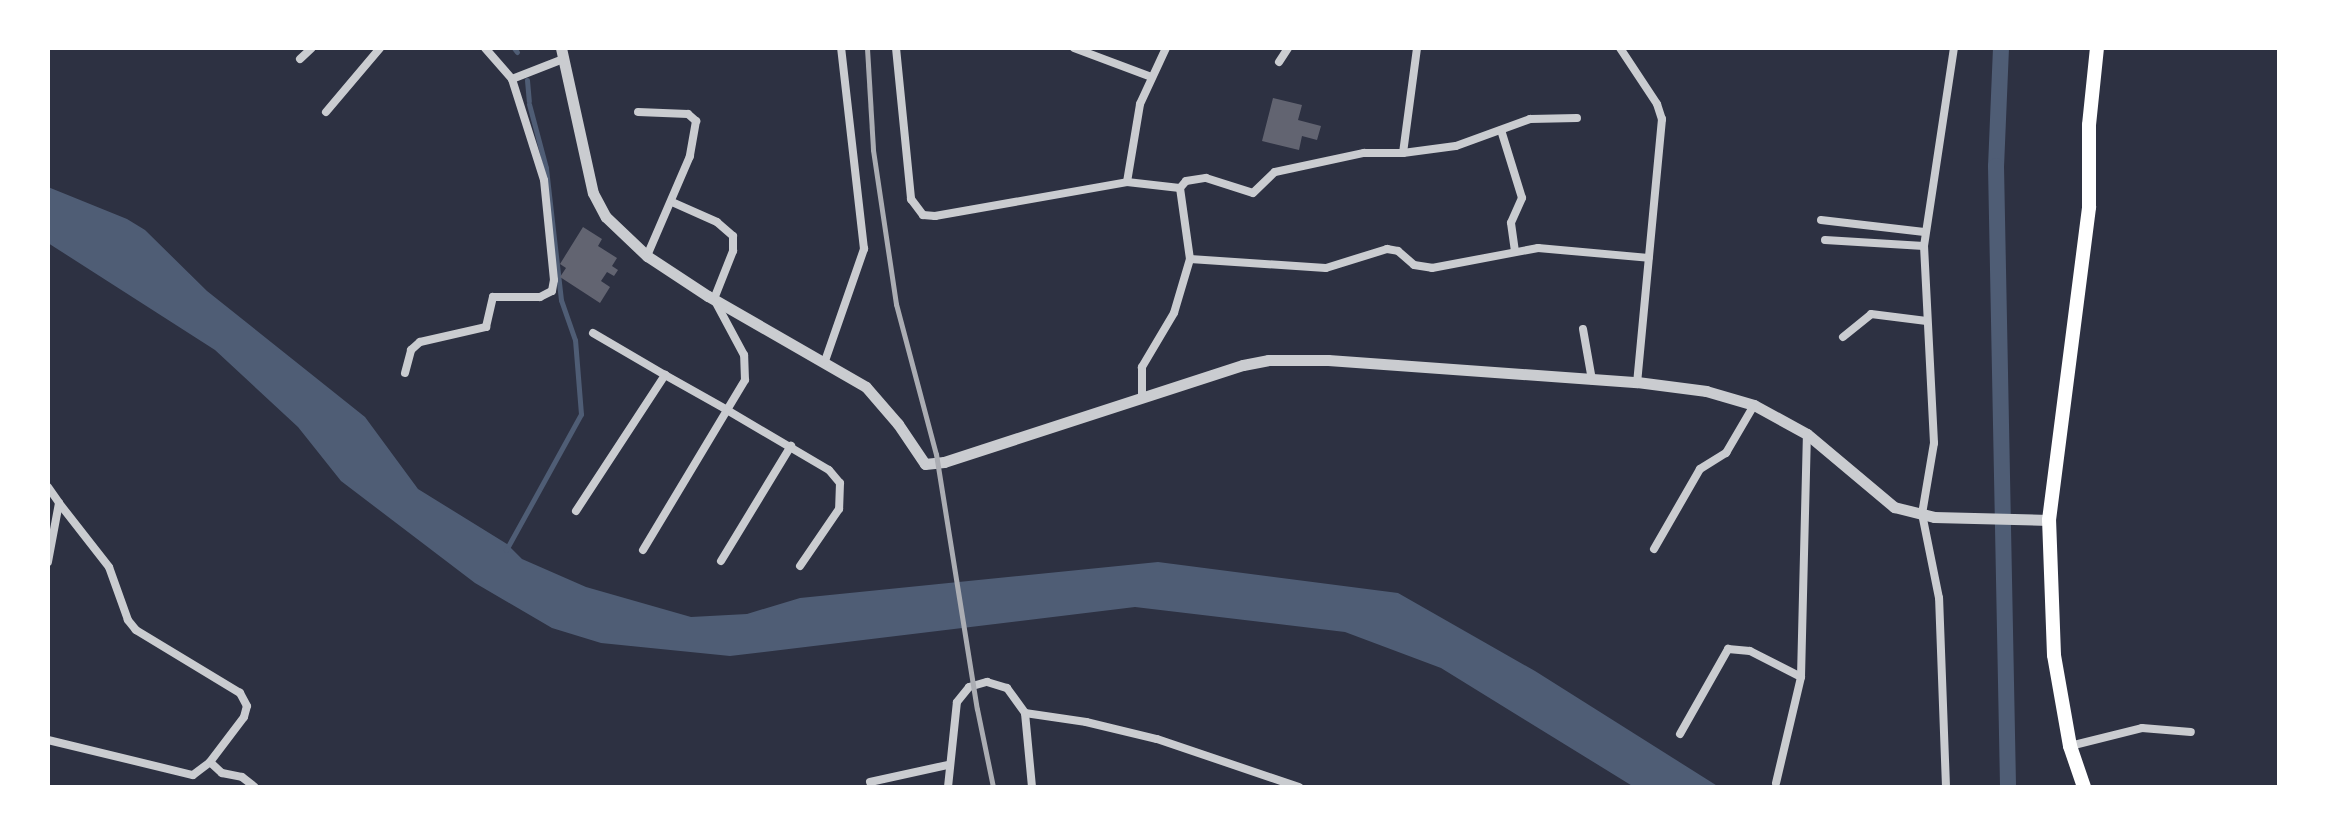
<!DOCTYPE html>
<html>
<head>
<meta charset="utf-8">
<style>
  body { margin:0 }
  #map { position:relative; width:2327px; height:835px; overflow:hidden; background:#2d3142; font-family:"Libre Baskerville",serif }
  div>[style] { position:absolute }
  [style*='--x'] { left:calc(var(--x)*1px); top:calc(var(--y)*1px); width:calc(var(--w)*1px); rotate:calc(var(--a)*1deg) }
  .water>* { inset:0; background:#4f5d75 }
  .stream>* { height:5px; margin:-2.5px; padding:0 2.5px; transform-origin:2.5px; border-radius:2.5px; background:#4f5d75 }
  .canal>* { height:16px; margin:-8px; padding:0 8px; transform-origin:8px; border-radius:8px; background:#4f5d75 }
  .building>* { inset:0; background:#626471 }
  .minor>* { height:8px; margin:-4px; padding:0 4px; transform-origin:4px; border-radius:4px; background:#caccd0 }
  .tertiary>* { height:11px; margin:-5.5px; padding:0 5.5px; transform-origin:5.5px; border-radius:5.5px; background:#caccd0 }
  .primary>* { height:14px; margin:-7px; padding:0 7px; transform-origin:7px; border-radius:7px; background:#fff }
  .rail>* { height:5px; margin:-2.5px; padding:0 2.5px; transform-origin:2.5px; border-radius:2.5px; background:#abadb3 }
  span { translate:-50% -50%; white-space:nowrap; text-align:center; line-height:1.15; -webkit-text-stroke:6px #fff; paint-order:stroke }
  .frame { position:absolute; inset:0; border:50px solid #fff; pointer-events:none }
</style>
</head>
<body>
<div id="map">
  <div class="water">
    <i style="clip-path:polygon(48px 187px,127px 219px,145px 230px,207px 291px,365px 417px,418px 489px,507px 544px,522px 559px,586px 587px,691px 617px,747px 614px,800px 598px,1158px 562px,1398px 593px,1535px 671px,1719px 787px,1634px 787px,1441px 668px,1345px 632px,1135px 607px,730px 656px,601px 643px,552px 628px,475px 583px,341px 481px,298px 427px,215px 350px,48px 243px)"></i>
  </div>
  <div class="stream">
    <i style="--x:514;--y:48;--w:5;--a:53"></i>
    <i style="--x:527;--y:80;--w:21;--a:85"></i>
    <i style="--x:506;--y:550;--w:155;--a:-61.1"></i>
    <i style="--x:581;--y:414;--w:74;--a:-94.6"></i>
    <i style="--x:575;--y:340;--w:42;--a:-109.3"></i>
    <i style="--x:561;--y:300;--w:133;--a:-96.5"></i>
    <i style="--x:546;--y:168;--w:66;--a:-104.9"></i>
  </div>
  <div class="canal">
    <i style="--x:2001;--y:48;--w:118;--a:92.4"></i>
    <i style="--x:1996;--y:166;--w:621;--a:88.89"></i>
  </div>
  <div class="building">
    <i style="clip-path:polygon(1273px 98px,1302px 105px,1298px 120px,1321px 126px,1317px 140px,1302px 136px,1299px 150px,1262px 141px)"></i>
    <i style="clip-path:polygon(583px 227px,602px 239px,598px 246px,617px 258px,612px 266px,618px 270px,614px 276px,607px 272px,601px 281px,610px 287px,600px 303px,560px 277px,566px 268px,560px 264px)"></i>
  </div>
  <div class="minor">
    <i style="--x:485;--y:48;--w:41;--a:48.9"></i>
    <i style="--x:512;--y:79;--w:55;--a:-21.4"></i>
    <i style="--x:896;--y:48;--w:152;--a:84.3"></i>
    <i style="--x:911;--y:199;--w:20;--a:53"></i>
    <i style="--x:923;--y:215;--w:12;--a:5"></i>
    <i style="--x:935;--y:216;--w:195;--a:-10"></i>
    <i style="--x:1127;--y:182;--w:53;--a:6.5"></i>
    <i style="--x:1180;--y:188;--w:72;--a:82"></i>
    <i style="--x:1190;--y:259;--w:56;--a:106.5"></i>
    <i style="--x:1174;--y:313;--w:63;--a:120.7"></i>
    <i style="--x:1142;--y:367;--w:32;--a:90"></i>
    <i style="--x:1074;--y:48;--w:82;--a:20.6"></i>
    <i style="--x:1620;--y:48;--w:67;--a:56.5"></i>
    <i style="--x:1657;--y:104;--w:16;--a:72"></i>
    <i style="--x:1662;--y:119;--w:264;--a:95.4"></i>
    <i style="--x:300;--y:59;--w:16;--a:-43"></i>
    <i style="--x:1279;--y:62;--w:17;--a:-57"></i>
    <i style="--x:326;--y:112;--w:84;--a:-49.8"></i>
    <i style="--x:638;--y:112;--w:50;--a:2.3"></i>
    <i style="--x:688;--y:114;--w:11;--a:41"></i>
    <i style="--x:696;--y:121;--w:36;--a:100"></i>
    <i style="--x:690;--y:156;--w:109;--a:113.3"></i>
    <i style="--x:1501;--y:130;--w:71;--a:72.8"></i>
    <i style="--x:1522;--y:198;--w:27;--a:114"></i>
    <i style="--x:1511;--y:223;--w:29;--a:82"></i>
    <i style="--x:1403;--y:153;--w:53;--a:-7.5"></i>
    <i style="--x:1456;--y:146;--w:79;--a:-20"></i>
    <i style="--x:1530;--y:119;--w:47;--a:-1.2"></i>
    <i style="--x:1127;--y:182;--w:79;--a:-80.5"></i>
    <i style="--x:1140;--y:104;--w:62;--a:-65.1"></i>
    <i style="--x:1180;--y:188;--w:9;--a:-49"></i>
    <i style="--x:1186;--y:181;--w:20;--a:-9"></i>
    <i style="--x:1206;--y:178;--w:49;--a:17.7"></i>
    <i style="--x:1253;--y:193;--w:30;--a:-44"></i>
    <i style="--x:1275;--y:172;--w:91;--a:-12.1"></i>
    <i style="--x:1364;--y:153;--w:39;--a:0"></i>
    <i style="--x:1403;--y:153;--w:106;--a:-82.4"></i>
    <i style="--x:1821;--y:220;--w:104;--a:6.6"></i>
    <i style="--x:1825;--y:240;--w:99;--a:3.5"></i>
    <i style="--x:1190;--y:259;--w:136;--a:3.8"></i>
    <i style="--x:1326;--y:268;--w:64;--a:-17.3"></i>
    <i style="--x:1387;--y:249;--w:11;--a:10"></i>
    <i style="--x:1398;--y:251;--w:21;--a:41"></i>
    <i style="--x:1414;--y:265;--w:18;--a:9"></i>
    <i style="--x:1432;--y:268;--w:108;--a:-10.7"></i>
    <i style="--x:1538;--y:248;--w:111;--a:5.1"></i>
    <i style="--x:1583;--y:329;--w:52;--a:80"></i>
    <i style="--x:593;--y:333;--w:83;--a:30.3"></i>
    <i style="--x:1843;--y:337;--w:36;--a:-39"></i>
    <i style="--x:1871;--y:314;--w:56;--a:7.1"></i>
    <i style="--x:825;--y:361;--w:119;--a:-70.8"></i>
    <i style="--x:864;--y:249;--w:202;--a:-96.5"></i>
    <i style="--x:405;--y:373;--w:24;--a:-75"></i>
    <i style="--x:411;--y:350;--w:12;--a:-42"></i>
    <i style="--x:420;--y:342;--w:68;--a:-12.8"></i>
    <i style="--x:486;--y:327;--w:31;--a:-77"></i>
    <i style="--x:493;--y:297;--w:47;--a:0"></i>
    <i style="--x:540;--y:297;--w:13;--a:-27"></i>
    <i style="--x:552;--y:291;--w:11;--a:-80"></i>
    <i style="--x:554;--y:280;--w:100;--a:-95.7"></i>
    <i style="--x:544;--y:180;--w:106;--a:-107.6"></i>
    <i style="--x:48;--y:487;--w:19;--a:55"></i>
    <i style="--x:59;--y:503;--w:60;--a:100.6"></i>
    <i style="--x:576;--y:511;--w:163;--a:-56.8"></i>
    <i style="--x:665;--y:375;--w:71;--a:29.4"></i>
    <i style="--x:727;--y:410;--w:35;--a:-59"></i>
    <i style="--x:745;--y:380;--w:25;--a:-92"></i>
    <i style="--x:744;--y:355;--w:64;--a:-118.2"></i>
    <i style="--x:714;--y:299;--w:52;--a:-68.4"></i>
    <i style="--x:733;--y:251;--w:15;--a:-90"></i>
    <i style="--x:733;--y:236;--w:21;--a:-139"></i>
    <i style="--x:717;--y:222;--w:49;--a:-156"></i>
    <i style="--x:1654;--y:549;--w:92;--a:-60.1"></i>
    <i style="--x:1700;--y:469;--w:31;--a:-32"></i>
    <i style="--x:1726;--y:453;--w:56;--a:-59.7"></i>
    <i style="--x:643;--y:550;--w:163;--a:-59"></i>
    <i style="--x:727;--y:410;--w:118;--a:30.5"></i>
    <i style="--x:829;--y:470;--w:17;--a:50"></i>
    <i style="--x:840;--y:483;--w:26;--a:92"></i>
    <i style="--x:839;--y:509;--w:69;--a:124.4"></i>
    <i style="--x:721;--y:561;--w:135;--a:-58.7"></i>
    <i style="--x:1025;--y:713;--w:74;--a:84.6"></i>
    <i style="--x:1680;--y:734;--w:98;--a:-60.5"></i>
    <i style="--x:1728;--y:649;--w:22;--a:5"></i>
    <i style="--x:1750;--y:651;--w:57;--a:27"></i>
    <i style="--x:48;--y:740;--w:149;--a:13.6"></i>
    <i style="--x:193;--y:775;--w:21;--a:-37"></i>
    <i style="--x:210;--y:762;--w:56;--a:-52.9"></i>
    <i style="--x:244;--y:717;--w:11;--a:-75"></i>
    <i style="--x:247;--y:706;--w:15;--a:-118"></i>
    <i style="--x:240;--y:693;--w:122;--a:-148.8"></i>
    <i style="--x:136;--y:630;--w:13;--a:-129"></i>
    <i style="--x:128;--y:620;--w:56;--a:-109.7"></i>
    <i style="--x:109;--y:567;--w:81;--a:-128"></i>
    <i style="--x:2070;--y:746;--w:74;--a:-14"></i>
    <i style="--x:2142;--y:728;--w:49;--a:4.7"></i>
    <i style="--x:210;--y:762;--w:16;--a:43"></i>
    <i style="--x:222;--y:773;--w:20;--a:11"></i>
    <i style="--x:242;--y:777;--w:16;--a:38"></i>
    <i style="--x:870;--y:782;--w:79;--a:-12.4"></i>
    <i style="--x:1776;--y:783;--w:109;--a:-76.7"></i>
    <i style="--x:1801;--y:677;--w:243;--a:-88.6"></i>
    <i style="--x:948;--y:787;--w:85;--a:-84"></i>
    <i style="--x:957;--y:702;--w:19;--a:-51"></i>
    <i style="--x:969;--y:687;--w:19;--a:-16"></i>
    <i style="--x:987;--y:682;--w:21;--a:17"></i>
    <i style="--x:1007;--y:688;--w:31;--a:54"></i>
    <i style="--x:1025;--y:713;--w:62;--a:8.4"></i>
    <i style="--x:1086;--y:722;--w:73;--a:13.5"></i>
    <i style="--x:1157;--y:739;--w:150;--a:18.7"></i>
    <i style="--x:1946;--y:787;--w:189;--a:-92.1"></i>
    <i style="--x:1939;--y:598;--w:86;--a:-101.4"></i>
    <i style="--x:1922;--y:514;--w:72;--a:-80.4"></i>
    <i style="--x:1934;--y:443;--w:197;--a:-92.9"></i>
    <i style="--x:1924;--y:246;--w:200;--a:-81.4"></i>
  </div>
  <div class="tertiary">
    <i style="--x:561;--y:48;--w:148;--a:77.6"></i>
    <i style="--x:593;--y:193;--w:27;--a:62"></i>
    <i style="--x:606;--y:217;--w:57;--a:43.6"></i>
    <i style="--x:647;--y:256;--w:73;--a:33.3"></i>
    <i style="--x:708;--y:296;--w:182;--a:29.9"></i>
    <i style="--x:866;--y:387;--w:49;--a:49.1"></i>
    <i style="--x:898;--y:424;--w:48;--a:56"></i>
    <i style="--x:925;--y:464;--w:19;--a:-6"></i>
    <i style="--x:944;--y:462;--w:314;--a:-18"></i>
    <i style="--x:1243;--y:365;--w:25;--a:-11"></i>
    <i style="--x:1268;--y:360;--w:60;--a:0"></i>
    <i style="--x:1328;--y:360;--w:310;--a:4.1"></i>
    <i style="--x:1637;--y:382;--w:70;--a:7.4"></i>
    <i style="--x:1706;--y:391;--w:50;--a:16.3"></i>
    <i style="--x:1754;--y:405;--w:60;--a:28.7"></i>
    <i style="--x:1807;--y:434;--w:114;--a:40"></i>
    <i style="--x:1894;--y:507;--w:41;--a:14"></i>
    <i style="--x:1934;--y:517;--w:115;--a:1.5"></i>
  </div>
  <div class="primary">
    <i style="--x:2084;--y:787;--w:43;--a:-108.9"></i>
    <i style="--x:2070;--y:746;--w:92;--a:-100"></i>
    <i style="--x:2054;--y:655;--w:135;--a:-92.1"></i>
    <i style="--x:2049;--y:520;--w:316;--a:-82.7"></i>
    <i style="--x:2089;--y:207;--w:82;--a:-90"></i>
    <i style="--x:2089;--y:125;--w:77;--a:-84.1"></i>
  </div>
  <div class="rail">
    <i style="--x:867;--y:48;--w:102;--a:86.6"></i>
    <i style="--x:873;--y:150;--w:156;--a:81.5"></i>
    <i style="--x:896;--y:304;--w:155;--a:75.1"></i>
    <i style="--x:936;--y:454;--w:258;--a:80.9"></i>
    <i style="--x:977;--y:709;--w:80;--a:78.4"></i>
  </div>
  <div class="frame"></div>
</div>
</body>
</html>
